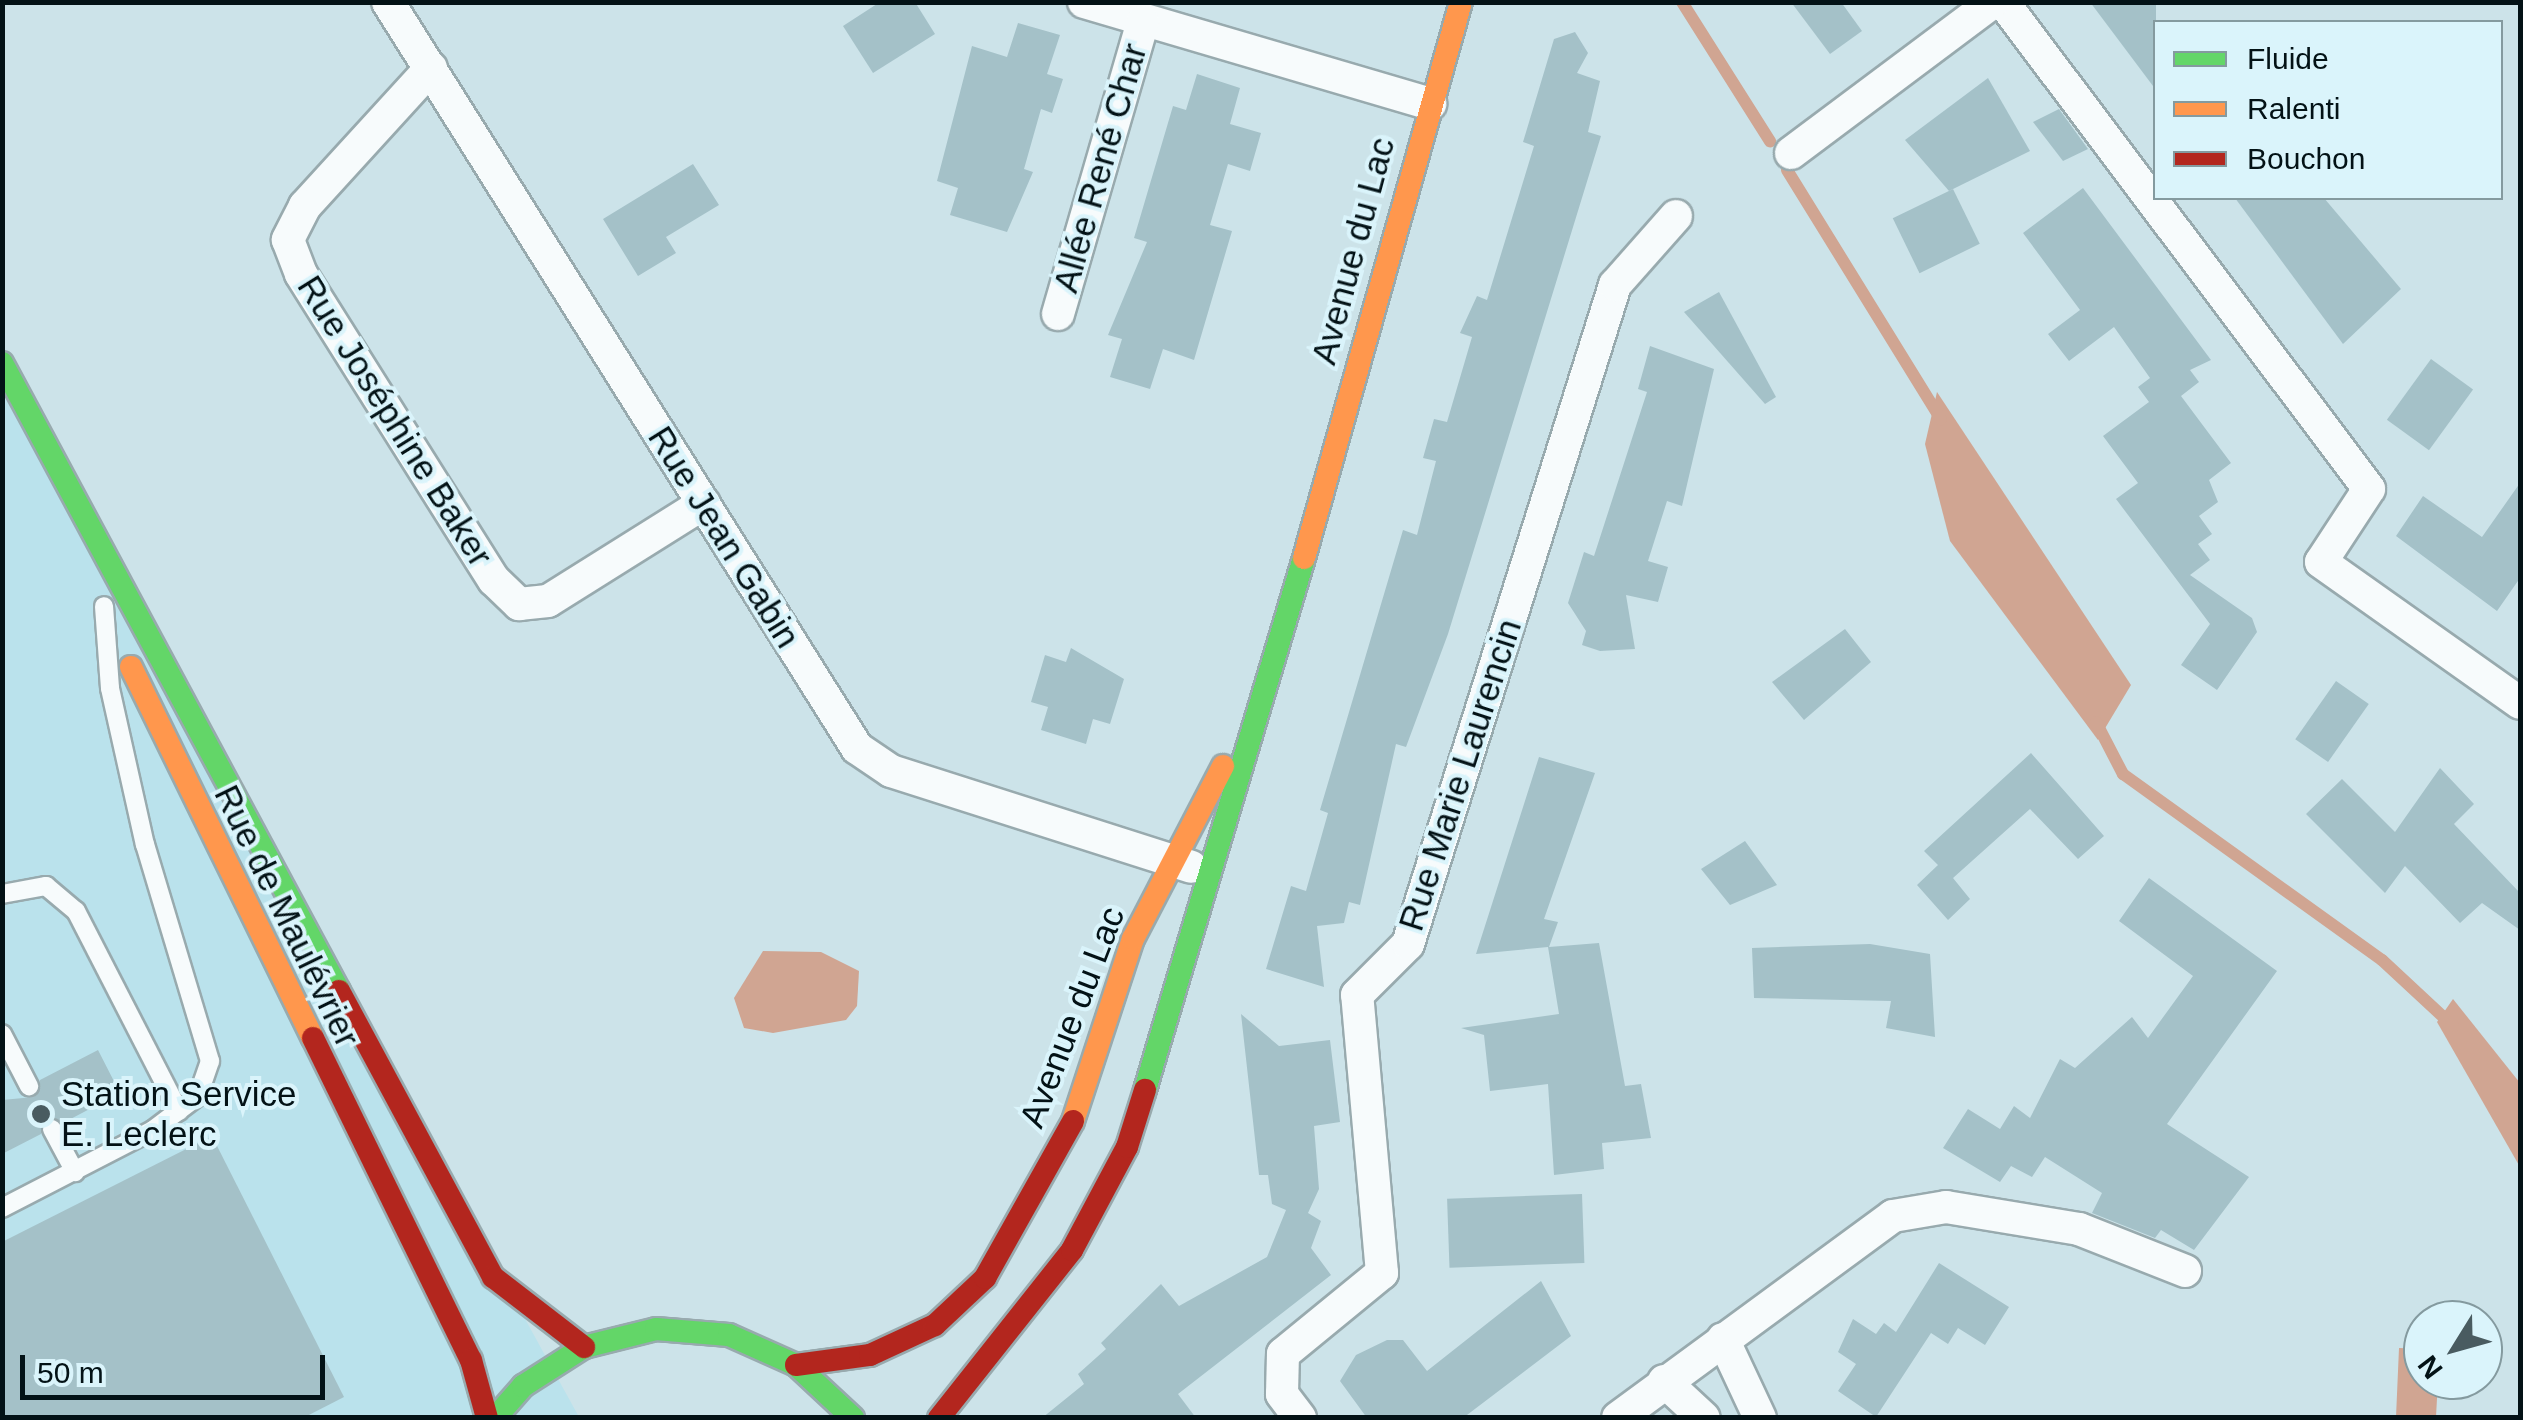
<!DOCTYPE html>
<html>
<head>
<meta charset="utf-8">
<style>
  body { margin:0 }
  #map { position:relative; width:2523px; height:1420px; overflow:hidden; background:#cce3e9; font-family:Helvetica,sans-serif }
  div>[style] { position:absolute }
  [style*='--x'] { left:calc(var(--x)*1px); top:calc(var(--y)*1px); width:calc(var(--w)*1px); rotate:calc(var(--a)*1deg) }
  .built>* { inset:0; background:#bae2ec }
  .water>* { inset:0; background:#d0a592 }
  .stream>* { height:12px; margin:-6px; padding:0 6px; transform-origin:6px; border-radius:6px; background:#d0a592 }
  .building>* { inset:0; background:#a4c1c8; transform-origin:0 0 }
  .roads { filter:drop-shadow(2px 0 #98aaae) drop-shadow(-2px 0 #98aaae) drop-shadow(0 2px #98aaae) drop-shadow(0 -2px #98aaae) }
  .lane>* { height:18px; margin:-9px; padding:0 9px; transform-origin:9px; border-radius:9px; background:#f7fbfc }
  .street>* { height:32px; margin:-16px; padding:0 16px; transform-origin:16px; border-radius:16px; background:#f7fbfc }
  .fast>* { height:22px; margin:-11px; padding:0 11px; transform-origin:11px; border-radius:11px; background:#63d668 }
  .slow>* { height:22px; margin:-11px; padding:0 11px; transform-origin:11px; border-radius:11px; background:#ff974d }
  .jam>* { height:22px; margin:-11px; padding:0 11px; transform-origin:11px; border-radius:11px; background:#b3261e }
  .dots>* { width:28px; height:28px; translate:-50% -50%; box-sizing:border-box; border:5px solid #daf4fb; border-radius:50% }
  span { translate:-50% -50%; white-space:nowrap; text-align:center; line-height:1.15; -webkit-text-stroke:8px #daf4fb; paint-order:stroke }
  .street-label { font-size:35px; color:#031216 }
  .poi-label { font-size:35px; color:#031216 }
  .left { translate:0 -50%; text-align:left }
  .frame { position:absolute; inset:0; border:5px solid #031216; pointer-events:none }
  .legend { position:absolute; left:2153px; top:20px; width:350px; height:180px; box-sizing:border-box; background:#daf4fb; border:2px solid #849a9f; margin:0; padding:12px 18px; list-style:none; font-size:30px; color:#031216 }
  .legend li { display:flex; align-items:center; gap:20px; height:50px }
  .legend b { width:50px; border:2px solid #849a9f }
  .north { position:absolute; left:2403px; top:1300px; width:100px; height:100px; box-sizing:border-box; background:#daf4fb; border:2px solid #849a9f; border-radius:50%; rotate:233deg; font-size:28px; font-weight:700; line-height:40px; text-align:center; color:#031216 }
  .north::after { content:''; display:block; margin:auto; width:35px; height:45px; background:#495b60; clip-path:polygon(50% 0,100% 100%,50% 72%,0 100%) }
  .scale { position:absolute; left:20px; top:1355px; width:305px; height:45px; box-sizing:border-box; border:5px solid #031216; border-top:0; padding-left:12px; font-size:30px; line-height:35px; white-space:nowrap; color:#031216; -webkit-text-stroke:8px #daf4fb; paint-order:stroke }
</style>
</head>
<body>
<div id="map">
  <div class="built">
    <i style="clip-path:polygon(2px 343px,116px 576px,579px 1417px,3px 1417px)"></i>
  </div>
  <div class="water">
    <i style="clip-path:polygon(1937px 392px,2131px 685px,2098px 740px,1950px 541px,1925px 444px)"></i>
    <i style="clip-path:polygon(763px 951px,821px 952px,859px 971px,857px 1006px,846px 1020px,773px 1033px,744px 1028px,734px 998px)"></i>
    <i style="clip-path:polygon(2453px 999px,2520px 1083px,2520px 1167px,2437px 1022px)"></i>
    <i style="clip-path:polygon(2399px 1348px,2423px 1349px,2423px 1380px,2438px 1380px,2436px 1417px,2396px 1417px)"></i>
  </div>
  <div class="stream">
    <i style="--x:1682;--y:2;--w:165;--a:57.7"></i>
    <i style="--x:1787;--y:170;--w:293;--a:58.3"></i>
    <i style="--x:2096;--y:722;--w:59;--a:62.6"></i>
    <i style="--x:2123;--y:774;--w:319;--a:35.7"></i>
    <i style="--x:2382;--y:960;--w:97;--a:42.9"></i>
  </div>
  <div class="building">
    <i style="clip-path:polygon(880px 2px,915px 2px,935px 34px,873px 73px,843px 26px)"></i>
    <i style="clip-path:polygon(1791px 2px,1841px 2px,1862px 31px,1830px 54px)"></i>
    <i style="clip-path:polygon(2090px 2px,2156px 2px,2156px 90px)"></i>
    <i style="clip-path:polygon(1018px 23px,1060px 35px,1047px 74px,1063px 79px,1052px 113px,1041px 109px,1024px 169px,1033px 172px,1007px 232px,950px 215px,958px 188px,937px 181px,972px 46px,1007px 57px)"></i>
    <i style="clip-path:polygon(1575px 32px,1588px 53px,1577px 73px,1600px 81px,1588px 132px,1601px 136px,1448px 634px,1406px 747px,1396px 744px,1360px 905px,1349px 902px,1344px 923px,1317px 926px,1324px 987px,1266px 969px,1291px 886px,1306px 891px,1328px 813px,1320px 810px,1403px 530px,1417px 535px,1436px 461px,1423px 458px,1434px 419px,1447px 422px,1472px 337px,1460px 333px,1477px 296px,1487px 300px,1534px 146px,1523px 142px,1554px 39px)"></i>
    <i style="clip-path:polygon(1197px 74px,1240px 88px,1230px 124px,1261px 133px,1250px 171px,1228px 164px,1210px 225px,1232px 231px,1194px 360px,1163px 349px,1150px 389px,1110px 377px,1122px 339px,1108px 335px,1147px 242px,1134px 238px,1173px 106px,1186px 110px)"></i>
    <i style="clip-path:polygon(1988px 78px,2030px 151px,1949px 191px,1905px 140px)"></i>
    <i style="clip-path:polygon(2059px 109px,2088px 149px,2063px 161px,2033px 122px)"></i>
    <i style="clip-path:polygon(693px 164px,719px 205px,666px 237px,676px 253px,638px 276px,603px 219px)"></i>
    <i style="clip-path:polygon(2083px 188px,2211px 360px,2190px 370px,2199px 382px,2181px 396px,2231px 463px,2209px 480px,2218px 502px,2199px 516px,2212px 534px,2198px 544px,2210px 560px,2190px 575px,2252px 618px,2257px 632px,2217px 690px,2181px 665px,2210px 624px,2116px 499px,2138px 483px,2103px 436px,2149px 402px,2138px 387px,2150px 378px,2114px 327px,2069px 361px,2048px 334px,2080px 310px,2023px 233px)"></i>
    <i style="left:1953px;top:189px;width:61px;height:67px;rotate:64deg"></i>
    <i style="clip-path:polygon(2235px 198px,2324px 198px,2401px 289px,2343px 344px)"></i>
    <i style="clip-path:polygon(1719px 292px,1776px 397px,1765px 404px,1684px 312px)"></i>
    <i style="clip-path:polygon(1650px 346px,1714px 369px,1682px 506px,1667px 501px,1648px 561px,1668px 567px,1658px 602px,1626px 595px,1635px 649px,1600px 651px,1582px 645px,1586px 631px,1568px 603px,1584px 552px,1594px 556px,1647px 392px,1638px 389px)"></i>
    <i style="left:2431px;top:359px;width:52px;height:75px;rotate:36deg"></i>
    <i style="clip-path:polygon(2520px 483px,2520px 578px,2497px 611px,2396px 536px,2423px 496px,2482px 537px)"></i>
    <i style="clip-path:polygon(1845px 629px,1871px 662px,1804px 720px,1772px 682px)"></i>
    <i style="clip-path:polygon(1071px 648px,1124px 679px,1110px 724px,1093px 719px,1086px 744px,1041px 730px,1048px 707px,1031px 702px,1045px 655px,1066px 662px)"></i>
    <i style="left:2336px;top:681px;width:40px;height:71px;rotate:35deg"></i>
    <i style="clip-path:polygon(2031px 753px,2104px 836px,2078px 859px,2030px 809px,1953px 878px,1970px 899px,1948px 920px,1917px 885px,1938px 865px,1924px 851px)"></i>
    <i style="clip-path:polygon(1539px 757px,1595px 773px,1544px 919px,1558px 922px,1549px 947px,1599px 943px,1625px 1086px,1641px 1084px,1651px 1138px,1602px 1143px,1604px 1169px,1554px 1175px,1548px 1084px,1490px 1091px,1484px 1035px,1461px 1028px,1559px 1014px,1548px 947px,1476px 954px)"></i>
    <i style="clip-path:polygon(2440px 768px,2474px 804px,2454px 824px,2520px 893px,2520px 930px,2482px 903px,2460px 923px,2405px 866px,2385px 893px,2306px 814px,2342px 779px,2395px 832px)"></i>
    <i style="clip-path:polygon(1745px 841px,1777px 885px,1730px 905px,1701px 869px)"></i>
    <i style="clip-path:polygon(2149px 878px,2277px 971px,2167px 1124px,2249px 1177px,2194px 1250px,2161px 1230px,2155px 1238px,2092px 1213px,2102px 1193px,2045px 1157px,2032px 1177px,2011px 1166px,2000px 1182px,1943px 1148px,1968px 1109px,2000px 1129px,2014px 1106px,2030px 1118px,2060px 1059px,2075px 1068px,2132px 1017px,2148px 1038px,2193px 976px,2119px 921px)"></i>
    <i style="clip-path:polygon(1870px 944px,1930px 954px,1935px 1037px,1886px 1028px,1891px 1001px,1754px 998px,1752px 948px)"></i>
    <i style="clip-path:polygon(1241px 1014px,1279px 1046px,1330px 1040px,1340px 1122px,1314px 1126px,1319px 1189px,1308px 1213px,1321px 1221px,1311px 1248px,1331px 1275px,1178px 1394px,1196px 1418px,1042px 1418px,1084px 1384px,1078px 1374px,1106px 1349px,1101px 1343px,1161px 1284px,1179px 1306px,1267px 1257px,1286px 1210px,1272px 1204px,1268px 1175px,1259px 1175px)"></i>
    <i style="clip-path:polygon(98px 1050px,120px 1093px,63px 1123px,47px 1118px,41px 1134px,2px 1154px,2px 1100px,34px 1097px,40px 1080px)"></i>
    <i style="clip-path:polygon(212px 1136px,344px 1397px,303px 1418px,2px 1418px,2px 1242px)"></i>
    <i style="left:1582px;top:1194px;width:69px;height:135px;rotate:88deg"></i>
    <i style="clip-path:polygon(1939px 1263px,2009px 1307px,1985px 1345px,1958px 1328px,1948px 1344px,1931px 1333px,1876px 1417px,1838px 1391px,1856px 1364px,1838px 1352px,1853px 1319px,1876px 1334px,1884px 1323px,1896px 1332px)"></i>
    <i style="clip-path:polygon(1541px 1281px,1571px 1336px,1463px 1418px,1367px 1418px,1340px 1381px,1356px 1355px,1387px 1340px,1403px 1340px,1427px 1371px)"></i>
  </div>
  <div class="roads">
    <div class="lane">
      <i style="--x:2;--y:894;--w:45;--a:-10.3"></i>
      <i style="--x:46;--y:886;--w:39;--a:40"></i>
      <i style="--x:76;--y:911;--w:225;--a:62.8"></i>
      <i style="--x:2;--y:1034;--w:59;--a:62.6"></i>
      <i style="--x:52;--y:1129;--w:49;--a:61.9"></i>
      <i style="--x:2;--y:1208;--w:170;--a:-27.3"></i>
      <i style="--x:153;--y:1130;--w:56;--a:-37.1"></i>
      <i style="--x:198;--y:1096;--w:37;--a:-71"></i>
      <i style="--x:210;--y:1061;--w:226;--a:-106.7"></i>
      <i style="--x:145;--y:845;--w:161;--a:-102.6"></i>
      <i style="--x:110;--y:688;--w:82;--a:-94.2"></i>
    </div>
    <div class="street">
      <i style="--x:388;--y:2;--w:881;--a:57.84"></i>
      <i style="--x:857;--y:748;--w:41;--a:34.1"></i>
      <i style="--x:891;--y:771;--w:315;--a:17.7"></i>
      <i style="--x:1084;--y:2;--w:361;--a:16.4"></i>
      <i style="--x:2003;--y:2;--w:609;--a:53.07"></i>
      <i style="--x:2369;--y:489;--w:87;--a:123.3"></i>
      <i style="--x:2321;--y:562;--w:244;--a:35.3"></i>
      <i style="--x:431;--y:68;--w:187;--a:132.4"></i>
      <i style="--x:305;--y:206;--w:38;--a:117"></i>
      <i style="--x:288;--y:240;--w:36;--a:69"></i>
      <i style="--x:301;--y:274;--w:362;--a:57.8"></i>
      <i style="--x:494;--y:580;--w:35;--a:44"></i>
      <i style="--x:519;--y:604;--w:29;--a:-6"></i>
      <i style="--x:548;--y:601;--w:184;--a:-32.1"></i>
      <i style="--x:1791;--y:153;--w:252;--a:-36.8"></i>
      <i style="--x:1058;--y:314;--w:304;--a:-73.8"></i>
      <i style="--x:1723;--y:1339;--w:87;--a:64.9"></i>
      <i style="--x:1664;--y:1381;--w:54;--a:42.8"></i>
      <i style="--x:1300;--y:1418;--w:30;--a:-127"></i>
      <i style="--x:1282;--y:1394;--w:40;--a:-88.6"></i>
      <i style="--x:1283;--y:1354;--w:128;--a:-39.3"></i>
      <i style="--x:1382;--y:1273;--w:279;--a:-95.1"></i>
      <i style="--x:1357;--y:995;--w:72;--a:-45"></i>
      <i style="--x:1408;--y:944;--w:691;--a:-72.56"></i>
      <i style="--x:1615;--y:285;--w:92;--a:-48.5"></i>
      <i style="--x:1618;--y:1418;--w:341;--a:-36.3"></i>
      <i style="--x:1893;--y:1216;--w:54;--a:-9.6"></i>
      <i style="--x:1946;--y:1207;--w:135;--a:9.4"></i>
      <i style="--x:2079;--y:1229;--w:114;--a:21.6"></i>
    </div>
    <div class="fast">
      <i style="--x:2;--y:363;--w:713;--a:61.78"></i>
      <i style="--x:1145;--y:1090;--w:555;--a:-73.36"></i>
      <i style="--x:495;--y:1418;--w:43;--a:-48.8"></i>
      <i style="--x:523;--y:1386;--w:72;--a:-32.6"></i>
      <i style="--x:584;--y:1347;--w:74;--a:-14"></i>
      <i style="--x:656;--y:1329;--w:73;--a:4.7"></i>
      <i style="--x:729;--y:1335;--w:73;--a:24.1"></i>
      <i style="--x:796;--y:1365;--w:78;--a:42.9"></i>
    </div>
    <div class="slow">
      <i style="--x:1304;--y:558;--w:578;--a:-74.23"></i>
      <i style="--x:131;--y:667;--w:413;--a:63.9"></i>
      <i style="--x:1073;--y:1121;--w:192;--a:-71.8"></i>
      <i style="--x:1133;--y:939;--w:195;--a:-62.5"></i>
    </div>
    <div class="jam">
      <i style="--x:339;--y:991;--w:325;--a:61.7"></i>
      <i style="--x:493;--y:1277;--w:115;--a:37.6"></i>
      <i style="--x:313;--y:1038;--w:359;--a:63.9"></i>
      <i style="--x:471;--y:1360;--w:60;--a:74.6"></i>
      <i style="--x:796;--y:1365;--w:75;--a:-7.7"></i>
      <i style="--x:870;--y:1355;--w:72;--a:-24.8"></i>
      <i style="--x:935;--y:1325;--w:69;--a:-43.2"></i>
      <i style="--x:985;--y:1278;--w:180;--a:-60.7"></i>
      <i style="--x:939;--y:1418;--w:214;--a:-51.6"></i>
      <i style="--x:1072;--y:1250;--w:117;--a:-61.9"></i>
      <i style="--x:1127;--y:1147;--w:60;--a:-72.5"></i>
    </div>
  </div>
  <div class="dots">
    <i style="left:41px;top:1114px;background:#495b60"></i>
  </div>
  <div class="street-label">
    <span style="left:1100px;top:168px;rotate:-74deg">Allée René Char</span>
    <span style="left:1353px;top:251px;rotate:-75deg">Avenue du Lac</span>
    <span style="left:395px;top:421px;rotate:58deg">Rue Joséphine Baker</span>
    <span style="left:724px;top:537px;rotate:58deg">Rue Jean Gabin</span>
    <span style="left:1460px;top:775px;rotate:-72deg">Rue Marie Laurencin</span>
    <span style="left:287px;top:916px;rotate:64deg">Rue de Maulévrier</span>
    <span style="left:1072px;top:1017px;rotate:-69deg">Avenue du Lac</span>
  </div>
  <div class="poi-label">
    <span class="left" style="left:61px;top:1114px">Station Service<br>E. Leclerc</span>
  </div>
  <div class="frame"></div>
  <ul class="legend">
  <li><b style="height:12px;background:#63d668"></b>Fluide</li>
  <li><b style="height:12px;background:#ff974d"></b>Ralenti</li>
  <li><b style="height:12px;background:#b3261e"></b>Bouchon</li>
  </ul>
  <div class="north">N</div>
  <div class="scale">50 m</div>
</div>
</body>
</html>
